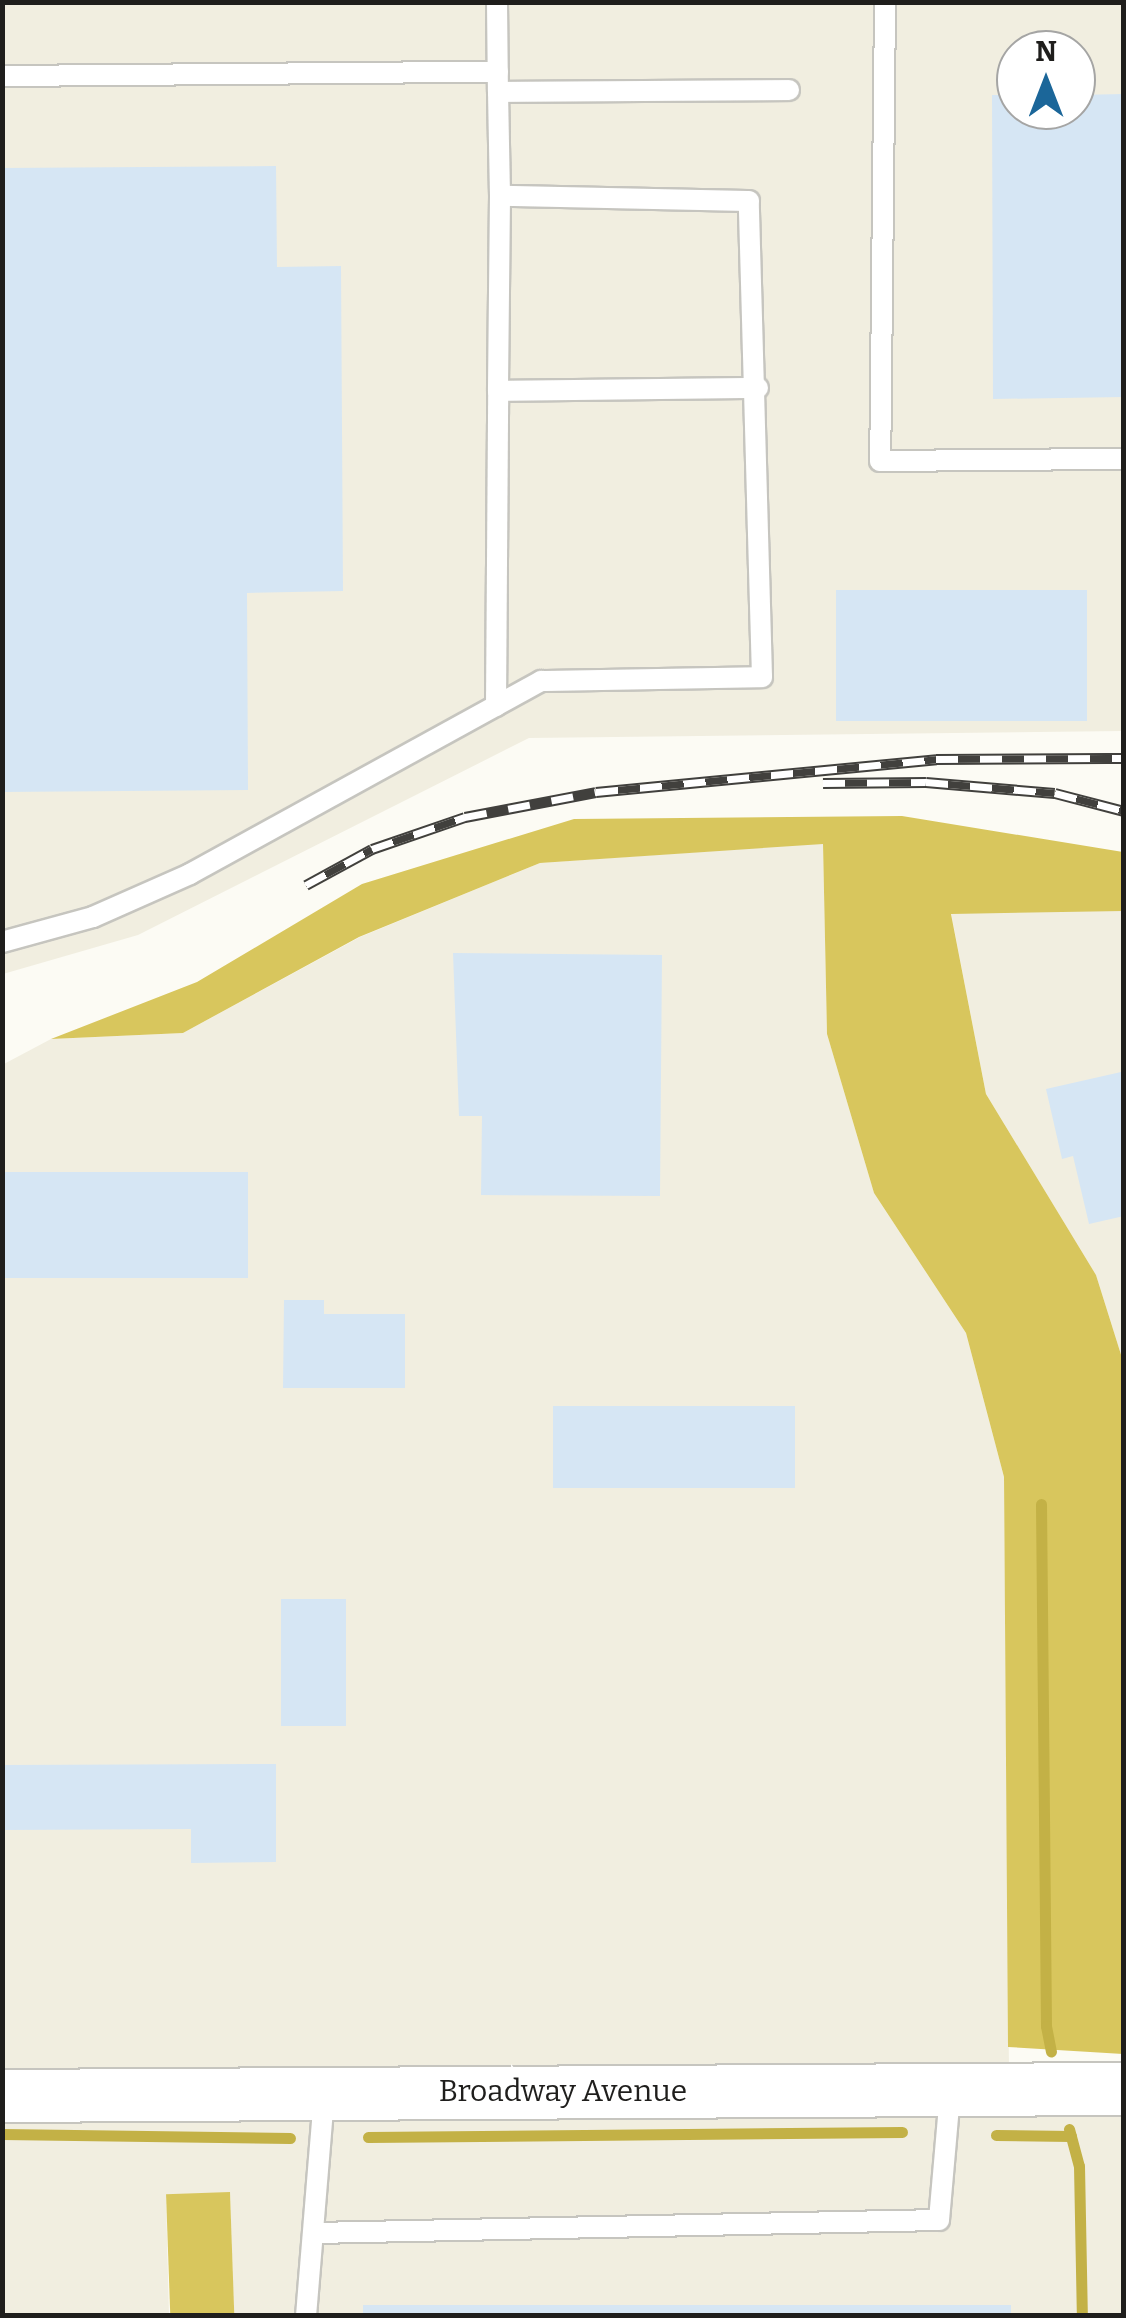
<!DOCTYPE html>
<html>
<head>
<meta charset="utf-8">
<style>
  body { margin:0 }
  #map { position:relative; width:1126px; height:2318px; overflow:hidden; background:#fcfbf4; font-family:Bitter,serif }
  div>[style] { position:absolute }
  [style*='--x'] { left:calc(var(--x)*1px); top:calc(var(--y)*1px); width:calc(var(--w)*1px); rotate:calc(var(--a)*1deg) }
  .built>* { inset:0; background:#f1eee0 }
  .forest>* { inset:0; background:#d8c65d; transform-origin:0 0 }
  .stream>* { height:11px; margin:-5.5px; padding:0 5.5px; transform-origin:5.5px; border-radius:5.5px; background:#c3b146 }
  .building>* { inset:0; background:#d6e6f4; transform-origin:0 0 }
  .roads { filter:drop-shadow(2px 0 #c6c5bf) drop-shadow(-2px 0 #c6c5bf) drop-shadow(0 2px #c6c5bf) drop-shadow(0 -2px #c6c5bf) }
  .lane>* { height:20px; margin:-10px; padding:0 10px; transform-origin:10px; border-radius:10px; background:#fff }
  .secondary>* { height:52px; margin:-26px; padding:0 26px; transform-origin:26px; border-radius:26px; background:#fff }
  .rail>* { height:11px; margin-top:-5.5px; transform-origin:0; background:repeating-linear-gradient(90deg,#fff 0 22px,#41403d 0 44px); box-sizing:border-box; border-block:2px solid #41403d }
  span { translate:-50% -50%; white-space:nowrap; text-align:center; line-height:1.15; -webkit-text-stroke:10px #fff; paint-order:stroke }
  .street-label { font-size:30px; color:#1f1e1c }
  .frame { position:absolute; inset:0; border:5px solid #1f1e1c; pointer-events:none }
  .north { position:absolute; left:996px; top:30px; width:100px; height:100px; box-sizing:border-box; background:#fff; border:2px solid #a5a5a4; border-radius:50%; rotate:0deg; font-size:28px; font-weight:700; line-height:40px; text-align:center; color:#1f1e1c }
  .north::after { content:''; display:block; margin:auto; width:35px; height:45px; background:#1b6699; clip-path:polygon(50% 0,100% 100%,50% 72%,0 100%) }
</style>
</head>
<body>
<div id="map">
  <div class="built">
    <i style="clip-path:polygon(evenodd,2px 3px,1123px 3px,1123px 731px,529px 738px,138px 935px,3px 974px,2px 3px,1016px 50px,1076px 50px,1076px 110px,1016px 110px,1016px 50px)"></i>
    <i style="clip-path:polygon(823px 843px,827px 1034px,874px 1193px,966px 1333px,1004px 1477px,1009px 2071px,3px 2078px,2px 1065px,51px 1039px,183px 1033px,360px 937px,540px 863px)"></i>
    <i style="clip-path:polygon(1114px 908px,1123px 911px,1123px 1361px,1096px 1275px,986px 1094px,951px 913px)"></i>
    <i style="clip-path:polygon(1123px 2109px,1123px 2315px,234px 2315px,230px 2193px,166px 2198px,169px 2315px,3px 2315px,2px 2113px)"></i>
  </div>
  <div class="forest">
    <i style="clip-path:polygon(902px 816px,1123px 852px,1123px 911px,951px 914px,986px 1094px,1096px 1275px,1123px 1361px,1123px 2054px,1008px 2047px,1004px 1477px,966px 1333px,874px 1193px,827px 1034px,823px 844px,540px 863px,359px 937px,183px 1033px,51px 1039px,197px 982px,362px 884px,574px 819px)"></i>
    <i style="left:230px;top:2192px;width:123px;height:64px;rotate:88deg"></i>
  </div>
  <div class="stream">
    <i style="--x:1041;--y:1504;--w:522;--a:89.45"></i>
    <i style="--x:1046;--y:2026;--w:26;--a:79"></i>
    <i style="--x:1069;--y:2129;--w:38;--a:75"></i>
    <i style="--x:1079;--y:2166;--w:150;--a:88.9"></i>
    <i style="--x:2;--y:2134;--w:288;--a:0.8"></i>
    <i style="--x:996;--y:2135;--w:75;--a:0.8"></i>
    <i style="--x:368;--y:2137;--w:534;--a:-0.54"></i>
  </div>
  <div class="building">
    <i style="clip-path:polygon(1124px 94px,1124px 397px,993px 399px,992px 95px,1016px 95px,1016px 110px,1076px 110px,1076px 95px)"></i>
    <i style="clip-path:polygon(276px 166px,277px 267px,341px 266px,343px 591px,247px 593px,248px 790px,2px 792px,2px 168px)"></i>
    <i style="left:1087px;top:590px;width:131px;height:251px;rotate:90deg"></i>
    <i style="clip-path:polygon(453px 953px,662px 955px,660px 1196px,481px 1195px,482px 1116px,459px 1116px)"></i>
    <i style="clip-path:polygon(1121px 1072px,1124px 1216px,1089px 1224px,1073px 1156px,1062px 1159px,1046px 1089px)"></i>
    <i style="left:2px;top:1172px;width:246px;height:106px"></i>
    <i style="clip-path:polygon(284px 1300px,324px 1300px,324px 1314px,405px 1314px,405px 1388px,283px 1388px)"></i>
    <i style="left:553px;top:1406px;width:242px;height:82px"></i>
    <i style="left:281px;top:1599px;width:65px;height:127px"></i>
    <i style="clip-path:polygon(276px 1764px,276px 1862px,191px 1863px,191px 1829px,2px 1830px,2px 1765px)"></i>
    <i style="left:1011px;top:2305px;width:11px;height:648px;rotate:90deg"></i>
  </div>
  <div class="roads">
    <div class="lane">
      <i style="--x:497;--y:2;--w:90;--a:89.4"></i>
      <i style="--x:498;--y:92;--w:291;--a:-0.4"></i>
      <i style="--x:885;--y:2;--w:459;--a:90.6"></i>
      <i style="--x:880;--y:461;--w:244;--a:-0.5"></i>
      <i style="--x:2;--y:76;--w:496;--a:-0.5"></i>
      <i style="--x:500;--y:196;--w:195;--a:90.6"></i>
      <i style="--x:498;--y:391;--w:260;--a:-0.7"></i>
      <i style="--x:496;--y:706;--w:315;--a:-89.6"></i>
      <i style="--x:2;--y:942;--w:94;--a:-15.4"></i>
      <i style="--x:93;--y:917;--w:106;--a:-23.9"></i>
      <i style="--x:190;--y:874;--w:401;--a:-28.8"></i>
      <i style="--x:541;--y:681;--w:221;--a:-1"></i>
      <i style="--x:762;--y:677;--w:476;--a:-91.6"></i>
      <i style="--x:749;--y:201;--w:249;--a:-178.8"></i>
      <i style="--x:500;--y:196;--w:104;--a:-91.1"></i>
      <i style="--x:314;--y:2233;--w:625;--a:-1.19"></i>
      <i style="--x:939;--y:2220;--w:127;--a:-85"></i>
      <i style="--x:306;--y:2316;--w:222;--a:-85.3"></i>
    </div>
    <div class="secondary">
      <i style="--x:2;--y:2096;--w:1122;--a:-0.36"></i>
    </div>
  </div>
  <div class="rail">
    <i style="--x:823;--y:783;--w:103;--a:-0.6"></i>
    <i style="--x:926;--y:782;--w:129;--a:4.9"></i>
    <i style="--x:1055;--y:793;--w:71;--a:14.6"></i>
    <i style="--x:306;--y:885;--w:75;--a:-28.6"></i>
    <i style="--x:372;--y:849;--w:98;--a:-19"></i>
    <i style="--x:465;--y:817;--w:133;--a:-10.8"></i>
    <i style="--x:596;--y:792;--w:342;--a:-5.5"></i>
    <i style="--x:936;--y:759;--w:188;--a:-0.3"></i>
  </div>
  <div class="street-label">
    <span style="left:563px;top:2091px">Broadway Avenue</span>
  </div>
  <div class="frame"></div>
  <div class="north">N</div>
</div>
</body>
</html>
